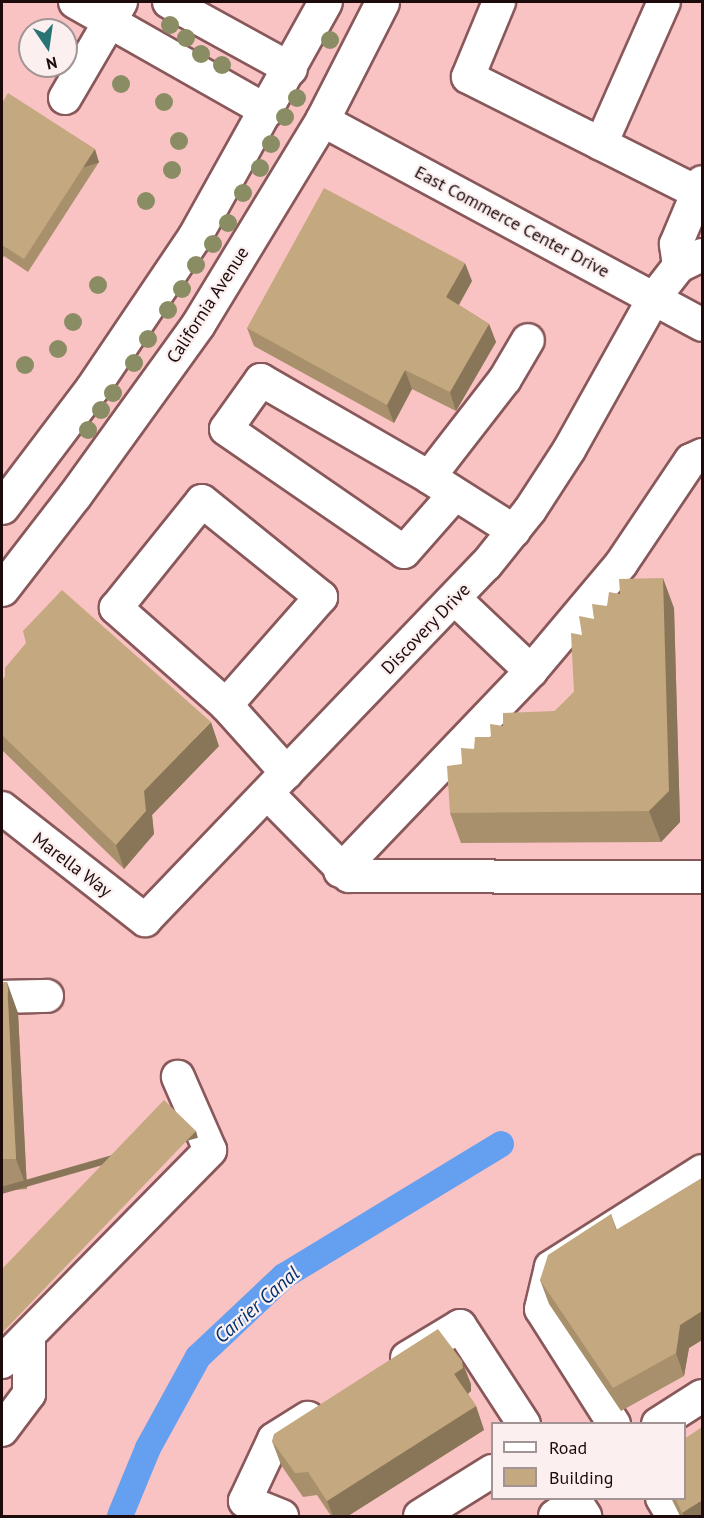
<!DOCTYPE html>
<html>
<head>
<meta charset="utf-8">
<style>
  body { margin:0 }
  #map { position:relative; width:704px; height:1518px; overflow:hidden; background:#f9c2c3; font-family:"PT Sans",sans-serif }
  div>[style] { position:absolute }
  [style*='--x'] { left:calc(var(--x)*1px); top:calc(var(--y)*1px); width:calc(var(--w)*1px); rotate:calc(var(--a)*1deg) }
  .canal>* { height:26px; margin:-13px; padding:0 13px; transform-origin:13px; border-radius:13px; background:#659ff0 }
  .roads { filter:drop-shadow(2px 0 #88585a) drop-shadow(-2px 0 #88585a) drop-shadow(0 2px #88585a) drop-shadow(0 -2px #88585a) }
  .minor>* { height:32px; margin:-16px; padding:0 16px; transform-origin:16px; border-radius:16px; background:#fff }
  .major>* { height:33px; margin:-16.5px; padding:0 16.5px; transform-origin:16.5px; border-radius:16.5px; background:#fff }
  .trees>* { width:18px; height:18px; margin:-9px; border-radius:50%; background:#8a8d63 }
  .wall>* { inset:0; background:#a9906d }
  .shaded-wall>* { inset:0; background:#897659; transform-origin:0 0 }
  .building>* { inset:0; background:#c4a87f }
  span { translate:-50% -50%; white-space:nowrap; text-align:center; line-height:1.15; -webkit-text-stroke:4.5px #fbefef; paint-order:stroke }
  .street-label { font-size:18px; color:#1d0b0c }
  .water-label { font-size:20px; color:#003270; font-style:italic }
  .frame { position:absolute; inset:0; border:3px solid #1d0b0c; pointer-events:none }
  .legend { position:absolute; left:491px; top:1422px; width:195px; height:78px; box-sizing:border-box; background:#fbefef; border:2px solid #a29494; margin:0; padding:8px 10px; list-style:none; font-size:18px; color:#1d0b0c }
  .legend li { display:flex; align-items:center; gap:12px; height:30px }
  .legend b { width:30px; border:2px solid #a29494 }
  .north { position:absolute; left:18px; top:18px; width:60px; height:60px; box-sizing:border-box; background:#fbefef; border:2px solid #a29494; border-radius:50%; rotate:167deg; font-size:16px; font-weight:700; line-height:24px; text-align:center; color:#1d0b0c }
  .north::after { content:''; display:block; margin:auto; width:21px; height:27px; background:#287374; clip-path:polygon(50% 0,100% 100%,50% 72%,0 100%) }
</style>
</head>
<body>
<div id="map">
  <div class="canal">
    <i style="--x:120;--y:1516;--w:74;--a:-67.6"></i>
    <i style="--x:148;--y:1448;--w:104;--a:-61.2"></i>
    <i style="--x:198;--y:1357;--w:118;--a:-43.3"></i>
    <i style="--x:284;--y:1276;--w:254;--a:-31.3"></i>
  </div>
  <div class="roads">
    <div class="minor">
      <i style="--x:75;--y:2;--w:221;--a:29.6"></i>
      <i style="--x:169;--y:2;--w:139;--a:28.8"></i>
      <i style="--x:499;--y:2;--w:81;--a:112.5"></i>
      <i style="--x:468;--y:77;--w:256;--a:26.7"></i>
      <i style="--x:65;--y:98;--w:111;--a:-59.7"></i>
      <i style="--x:322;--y:120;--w:432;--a:28.3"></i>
      <i style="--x:601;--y:144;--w:155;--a:-66.1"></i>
      <i style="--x:679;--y:266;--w:22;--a:-98"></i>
      <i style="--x:676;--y:244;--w:67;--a:-67.2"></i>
      <i style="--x:429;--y:477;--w:194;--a:-150"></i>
      <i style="--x:261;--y:380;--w:60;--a:125.5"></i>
      <i style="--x:226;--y:429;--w:216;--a:34.6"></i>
      <i style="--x:404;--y:552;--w:77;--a:-48.7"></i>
      <i style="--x:514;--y:531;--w:101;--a:-147.6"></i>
      <i style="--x:429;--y:477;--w:124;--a:-52.2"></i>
      <i style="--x:505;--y:379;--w:45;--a:-59.5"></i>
      <i style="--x:455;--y:599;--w:105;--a:43.5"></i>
      <i style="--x:531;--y:671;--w:140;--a:-49.9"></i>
      <i style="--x:621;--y:564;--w:125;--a:-56.1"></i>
      <i style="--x:691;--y:460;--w:12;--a:-24"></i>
      <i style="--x:226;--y:705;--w:147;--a:-138.6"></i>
      <i style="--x:116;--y:608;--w:137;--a:-51.2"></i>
      <i style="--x:202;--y:501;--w:153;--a:38.9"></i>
      <i style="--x:321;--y:597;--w:144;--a:131.3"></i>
      <i style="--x:226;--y:705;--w:91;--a:48.1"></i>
      <i style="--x:268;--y:794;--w:115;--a:45.4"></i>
      <i style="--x:349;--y:876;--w:353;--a:0.2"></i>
      <i style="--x:2;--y:808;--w:182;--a:38.1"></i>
      <i style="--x:145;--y:920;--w:492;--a:-46.2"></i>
      <i style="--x:486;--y:565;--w:70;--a:-51.3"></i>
      <i style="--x:530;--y:510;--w:72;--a:-57"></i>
      <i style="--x:569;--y:450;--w:174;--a:-60.8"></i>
      <i style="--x:654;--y:298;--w:41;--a:-52"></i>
      <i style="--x:679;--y:266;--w:25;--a:-26"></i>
      <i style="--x:340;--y:871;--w:277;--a:-46.3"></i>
      <i style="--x:2;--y:997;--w:45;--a:-1.3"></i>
      <i style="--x:407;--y:1358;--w:62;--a:-31.1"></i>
      <i style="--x:460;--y:1326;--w:117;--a:56.9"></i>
      <i style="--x:2;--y:1362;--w:297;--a:-45.5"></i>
      <i style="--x:210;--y:1150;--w:80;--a:-113.7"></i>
      <i style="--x:614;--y:1424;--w:136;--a:-122.4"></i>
      <i style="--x:541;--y:1309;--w:43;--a:-76.6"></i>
      <i style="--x:551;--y:1267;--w:179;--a:-32.4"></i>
      <i style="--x:658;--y:1424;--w:52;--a:-32.5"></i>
      <i style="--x:2;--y:1430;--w:45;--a:-53.1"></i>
      <i style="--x:29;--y:1394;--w:58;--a:-90"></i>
      <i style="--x:662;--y:1498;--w:21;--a:59"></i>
      <i style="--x:282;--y:1516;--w:40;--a:-158"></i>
      <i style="--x:245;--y:1501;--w:68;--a:-64.9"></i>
      <i style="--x:274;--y:1439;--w:40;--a:-32"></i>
      <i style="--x:420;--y:1516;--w:85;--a:-32"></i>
      <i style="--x:555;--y:1516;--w:25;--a:-34"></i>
      <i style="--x:576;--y:1502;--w:17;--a:57"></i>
    </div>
    <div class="major">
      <i style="--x:2;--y:507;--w:149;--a:-52.9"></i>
      <i style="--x:92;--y:388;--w:182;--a:-56"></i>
      <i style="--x:194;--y:237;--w:269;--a:-60.9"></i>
      <i style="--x:2;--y:589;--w:118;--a:-52.3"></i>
      <i style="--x:74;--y:496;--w:212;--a:-54.2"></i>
      <i style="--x:198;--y:324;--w:239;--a:-58.7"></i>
      <i style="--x:322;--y:120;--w:132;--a:-63"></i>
    </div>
  </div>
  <div class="trees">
    <i style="left:170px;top:25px"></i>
    <i style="left:186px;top:38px"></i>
    <i style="left:330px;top:40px"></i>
    <i style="left:201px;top:54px"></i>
    <i style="left:222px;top:65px"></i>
    <i style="left:121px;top:84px"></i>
    <i style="left:297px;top:98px"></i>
    <i style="left:164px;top:102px"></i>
    <i style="left:285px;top:117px"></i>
    <i style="left:179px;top:141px"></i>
    <i style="left:271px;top:144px"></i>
    <i style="left:260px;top:168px"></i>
    <i style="left:172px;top:170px"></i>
    <i style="left:243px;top:193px"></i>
    <i style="left:146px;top:201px"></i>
    <i style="left:228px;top:223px"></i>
    <i style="left:213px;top:244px"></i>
    <i style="left:196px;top:265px"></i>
    <i style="left:98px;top:285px"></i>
    <i style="left:182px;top:289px"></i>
    <i style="left:168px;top:310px"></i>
    <i style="left:73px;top:322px"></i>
    <i style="left:148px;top:339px"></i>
    <i style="left:58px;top:349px"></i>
    <i style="left:134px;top:363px"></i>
    <i style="left:25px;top:365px"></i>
    <i style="left:113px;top:393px"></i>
    <i style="left:101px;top:410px"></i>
    <i style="left:88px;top:430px"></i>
  </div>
  <div class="wall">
    <i style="clip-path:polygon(2px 103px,99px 162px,28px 272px,4px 256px,2px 260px)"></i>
    <i style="clip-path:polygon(472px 281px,459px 305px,489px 324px,496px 342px,456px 411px,412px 389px,394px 423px,254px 346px,247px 328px)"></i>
    <i style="clip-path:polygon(607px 606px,674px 608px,680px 822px,661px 842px,461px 843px,450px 813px,462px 764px,474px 749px,491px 737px,503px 726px,555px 711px,574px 692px,582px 635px,594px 619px)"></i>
    <i style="clip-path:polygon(2px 681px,219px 746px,152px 815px,154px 834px,124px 869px,2px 750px)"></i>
    <i style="clip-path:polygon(2px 982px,18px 1013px,27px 1189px,2px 1191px)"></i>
    <i style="clip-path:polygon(702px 1178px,702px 1340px,689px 1348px,684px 1376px,621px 1411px,549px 1304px,540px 1280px,611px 1214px,617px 1230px)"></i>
    <i style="clip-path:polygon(471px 1384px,471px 1391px,468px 1394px,476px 1406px,484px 1430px,348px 1516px,331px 1516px,317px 1495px,303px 1497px,281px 1465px,272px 1441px)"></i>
    <i style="clip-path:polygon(671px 1498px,684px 1498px,702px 1516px,680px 1516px)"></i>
  </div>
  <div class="shaded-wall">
    <i style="left:95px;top:149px;width:14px;height:131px;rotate:73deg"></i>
    <i style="clip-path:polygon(465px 263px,472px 281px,453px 315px,446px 297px)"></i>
    <i style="clip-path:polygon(489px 324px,496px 342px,456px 411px,450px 392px)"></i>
    <i style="clip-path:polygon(405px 370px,412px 389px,394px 423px,387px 405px)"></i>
    <i style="clip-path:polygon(663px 578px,674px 608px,680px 822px,661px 842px,649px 811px)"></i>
    <i style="clip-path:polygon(211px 722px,219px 746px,152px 815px,154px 834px,124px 869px,116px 845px,144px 791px)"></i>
    <i style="clip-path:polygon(7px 982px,18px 1013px,27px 1189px,16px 1159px)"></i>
    <i style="left:196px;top:1131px;width:7px;height:280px;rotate:74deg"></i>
    <i style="clip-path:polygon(702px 1311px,702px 1340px,689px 1348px,684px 1376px,676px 1353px,680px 1325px)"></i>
    <i style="clip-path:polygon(462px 1361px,471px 1384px,471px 1391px,463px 1397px,454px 1374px)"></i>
    <i style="clip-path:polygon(476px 1406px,484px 1430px,348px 1516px,333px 1516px,327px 1501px)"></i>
    <i style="clip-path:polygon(702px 1500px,702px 1516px,684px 1516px,682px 1513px)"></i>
  </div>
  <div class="building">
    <i style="clip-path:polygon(8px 93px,95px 149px,24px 259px,2px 245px,2px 103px)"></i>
    <i style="clip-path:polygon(324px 188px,465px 263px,446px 297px,489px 324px,450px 392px,405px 370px,387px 405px,247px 328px)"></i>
    <i style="clip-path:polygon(663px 578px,669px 791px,649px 811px,450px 813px,447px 766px,462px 764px,461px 748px,474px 749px,475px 737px,491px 737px,490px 724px,503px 726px,503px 713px,555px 711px,574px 692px,571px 633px,582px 635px,579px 616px,594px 619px,592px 604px,607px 606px,609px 592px,620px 594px,619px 579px)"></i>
    <i style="clip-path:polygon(62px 590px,211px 722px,144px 791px,146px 811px,116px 845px,2px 735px,2px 681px,5px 676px,5px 668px,26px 643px,23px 631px)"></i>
    <i style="clip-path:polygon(2px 982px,7px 982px,16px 1159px,2px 1159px)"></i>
    <i style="clip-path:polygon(164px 1100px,196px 1131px,2px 1333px,2px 1269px)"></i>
    <i style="clip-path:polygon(702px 1178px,702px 1311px,680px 1325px,676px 1353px,613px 1388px,540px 1280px,548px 1255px,611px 1214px,616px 1230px)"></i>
    <i style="clip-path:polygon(438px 1329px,462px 1361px,463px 1368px,454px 1374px,476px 1406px,327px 1501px,308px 1472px,295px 1473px,272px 1441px,274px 1434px)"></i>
    <i style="clip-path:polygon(702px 1427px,702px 1500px,682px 1513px,675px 1498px,684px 1498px,684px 1439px)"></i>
  </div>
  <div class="street-label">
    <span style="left:512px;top:222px;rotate:28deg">East Commerce Center Drive</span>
    <span style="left:208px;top:305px;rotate:-57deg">California Avenue</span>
    <span style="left:426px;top:629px;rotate:-46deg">Discovery Drive</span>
    <span style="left:72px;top:865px;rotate:37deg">Marella Way</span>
  </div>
  <div class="water-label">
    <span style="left:257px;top:1305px;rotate:-41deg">Carrier Canal</span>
  </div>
  <div class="frame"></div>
  <ul class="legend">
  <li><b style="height:8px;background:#fff"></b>Road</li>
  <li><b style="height:16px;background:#c4a87f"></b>Building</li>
  </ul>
  <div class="north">N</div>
</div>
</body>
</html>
